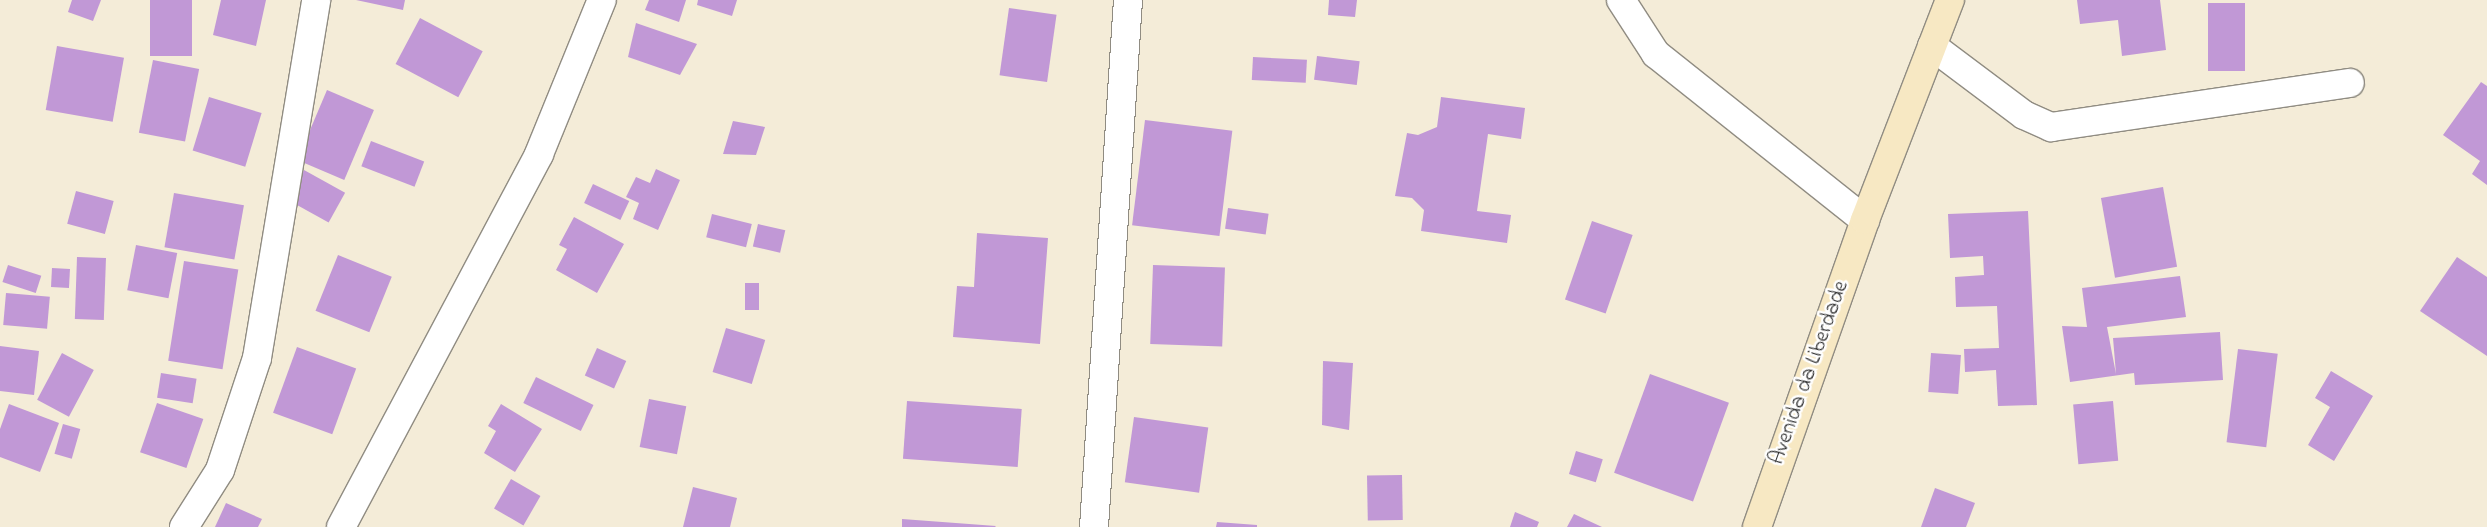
<!DOCTYPE html>
<html>
<head>
<meta charset="utf-8">
<style>
  body { margin:0 }
  #map { position:relative; width:2487px; height:527px; overflow:hidden; background:#f4ecd8; font-family:"Indie Flower",sans-serif }
  div>[style] { position:absolute }
  [style*='--x'] { left:calc(var(--x)*1px); top:calc(var(--y)*1px); width:calc(var(--w)*1px); rotate:calc(var(--a)*1deg) }
  .building>* { inset:0; background:#c198d6; transform-origin:0 0 }
  .roads { filter:drop-shadow(1px 0 #908c82) drop-shadow(-1px 0 #908c82) drop-shadow(0 1px #908c82) drop-shadow(0 -1px #908c82) }
  .street>* { height:28px; margin:-14px; padding:0 14px; transform-origin:14px; border-radius:14px; background:#fff }
  .secondary>* { height:28px; margin:-14px; padding:0 14px; transform-origin:14px; border-radius:14px; background:#f7e8c3 }
  span { translate:-50% -50%; white-space:nowrap; text-align:center; line-height:1.15; -webkit-text-stroke:5px #fff; paint-order:stroke }
  .street-label { font-size:22px; color:#2b2b2b }
</style>
</head>
<body>
<div id="map">
  <div class="building">
    <i style="clip-path:polygon(72px 0,101px 0,93px 21px,68px 12px)"></i>
    <i style="left:150px;top:0;width:42px;height:56px"></i>
    <i style="clip-path:polygon(221px 0,266px 0,256px 46px,213px 35px)"></i>
    <i style="clip-path:polygon(356px 0,405px 0,403px 10px)"></i>
    <i style="clip-path:polygon(649px 0,686px 0,679px 22px,645px 10px)"></i>
    <i style="clip-path:polygon(698px 0,737px 0,732px 16px,697px 5px)"></i>
    <i style="clip-path:polygon(1329px 0,1357px 0,1355px 17px,1328px 15px)"></i>
    <i style="clip-path:polygon(2077px 0,2160px 0,2166px 50px,2122px 56px,2118px 20px,2080px 24px)"></i>
    <i style="left:2208px;top:3px;width:37px;height:68px"></i>
    <i style="left:1009px;top:8px;width:48px;height:68px;rotate:8deg"></i>
    <i style="left:420px;top:18px;width:71px;height:52px;rotate:28deg"></i>
    <i style="clip-path:polygon(636px 23px,697px 44px,680px 75px,628px 57px)"></i>
    <i style="left:57px;top:46px;width:68px;height:65px;rotate:10deg"></i>
    <i style="left:1317px;top:56px;width:43px;height:24px;rotate:7deg"></i>
    <i style="left:1253px;top:57px;width:54px;height:23px;rotate:3deg"></i>
    <i style="left:153px;top:60px;width:47px;height:74px;rotate:11deg"></i>
    <i style="clip-path:polygon(2481px 82px,2487px 86px,2487px 185px,2472px 174px,2480px 161px,2443px 135px)"></i>
    <i style="left:327px;top:90px;width:51px;height:76px;rotate:23deg"></i>
    <i style="left:209px;top:97px;width:55px;height:56px;rotate:17deg"></i>
    <i style="clip-path:polygon(1441px 97px,1525px 108px,1521px 139px,1488px 134px,1477px 211px,1511px 215px,1507px 243px,1421px 231px,1424px 210px,1412px 198px,1395px 196px,1407px 133px,1418px 135px,1437px 127px)"></i>
    <i style="left:1145px;top:120px;width:88px;height:106px;rotate:7deg"></i>
    <i style="clip-path:polygon(733px 121px,765px 127px,756px 155px,723px 154px)"></i>
    <i style="left:371px;top:141px;width:57px;height:27px;rotate:21deg"></i>
    <i style="clip-path:polygon(656px 169px,680px 180px,658px 230px,633px 219px,639px 203px,626px 197px,636px 177px,650px 183px)"></i>
    <i style="left:304px;top:170px;width:47px;height:34px;rotate:29deg"></i>
    <i style="left:593px;top:184px;width:40px;height:21px;rotate:25deg"></i>
    <i style="left:2163px;top:187px;width:81px;height:63px;rotate:80deg"></i>
    <i style="left:76px;top:191px;width:39px;height:34px;rotate:15deg"></i>
    <i style="left:174px;top:193px;width:71px;height:55px;rotate:10deg"></i>
    <i style="left:1228px;top:208px;width:41px;height:21px;rotate:8deg"></i>
    <i style="clip-path:polygon(2028px 211px,2037px 405px,1998px 406px,1996px 370px,1965px 372px,1964px 349px,1999px 348px,1997px 306px,1956px 307px,1955px 277px,1984px 275px,1983px 256px,1950px 258px,1948px 214px)"></i>
    <i style="left:712px;top:214px;width:41px;height:24px;rotate:14deg"></i>
    <i style="clip-path:polygon(574px 217px,624px 244px,597px 293px,556px 270px,567px 249px,559px 245px)"></i>
    <i style="left:1592px;top:221px;width:43px;height:83px;rotate:19deg"></i>
    <i style="left:758px;top:224px;width:28px;height:23px;rotate:13deg"></i>
    <i style="clip-path:polygon(977px 233px,1048px 238px,1040px 344px,953px 337px,957px 286px,974px 287px)"></i>
    <i style="left:136px;top:245px;width:42px;height:46px;rotate:11deg"></i>
    <i style="left:338px;top:255px;width:58px;height:60px;rotate:22deg"></i>
    <i style="left:77px;top:257px;width:29px;height:62px;rotate:2deg"></i>
    <i style="clip-path:polygon(2457px 257px,2487px 277px,2487px 356px,2420px 311px)"></i>
    <i style="left:184px;top:261px;width:55px;height:101px;rotate:9deg"></i>
    <i style="left:8px;top:265px;width:35px;height:18px;rotate:18deg"></i>
    <i style="left:1153px;top:265px;width:72px;height:79px;rotate:2deg"></i>
    <i style="left:52px;top:268px;width:18px;height:19px;rotate:3deg"></i>
    <i style="clip-path:polygon(2180px 276px,2186px 317px,2107px 327px,2116px 374px,2113px 338px,2220px 332px,2223px 380px,2135px 385px,2134px 373px,2070px 382px,2062px 326px,2087px 327px,2082px 288px)"></i>
    <i style="left:745px;top:283px;width:14px;height:27px"></i>
    <i style="left:6px;top:293px;width:44px;height:32px;rotate:5deg"></i>
    <i style="left:726px;top:328px;width:41px;height:46px;rotate:17deg"></i>
    <i style="clip-path:polygon(0 346px,39px 351px,34px 395px,0 391px)"></i>
    <i style="left:297px;top:347px;width:63px;height:70px;rotate:20deg"></i>
    <i style="left:597px;top:348px;width:32px;height:30px;rotate:24deg"></i>
    <i style="left:2238px;top:349px;width:40px;height:94px;rotate:7deg"></i>
    <i style="left:62px;top:353px;width:36px;height:53px;rotate:28deg"></i>
    <i style="left:1931px;top:353px;width:30px;height:39px;rotate:4deg"></i>
    <i style="clip-path:polygon(1323px 361px,1353px 363px,1349px 430px,1322px 425px)"></i>
    <i style="clip-path:polygon(2331px 371px,2373px 396px,2334px 461px,2308px 445px,2330px 407px,2315px 398px)"></i>
    <i style="left:161px;top:373px;width:36px;height:25px;rotate:9deg"></i>
    <i style="left:1650px;top:374px;width:84px;height:105px;rotate:20deg"></i>
    <i style="left:536px;top:377px;width:64px;height:29px;rotate:26deg"></i>
    <i style="left:649px;top:399px;width:38px;height:49px;rotate:11deg"></i>
    <i style="left:907px;top:401px;width:115px;height:58px;rotate:4deg"></i>
    <i style="left:2113px;top:401px;width:60px;height:40px;rotate:85deg"></i>
    <i style="left:157px;top:403px;width:49px;height:52px;rotate:19deg"></i>
    <i style="clip-path:polygon(9px 404px,59px 423px,40px 472px,0 457px,0 429px)"></i>
    <i style="clip-path:polygon(501px 404px,542px 429px,515px 472px,484px 453px,496px 431px,488px 426px)"></i>
    <i style="left:1134px;top:417px;width:75px;height:66px;rotate:8deg"></i>
    <i style="left:63px;top:424px;width:18px;height:31px;rotate:16deg"></i>
    <i style="left:1576px;top:451px;width:28px;height:24px;rotate:17deg"></i>
    <i style="left:1402px;top:475px;width:45px;height:35px;rotate:89deg"></i>
    <i style="left:511px;top:479px;width:34px;height:34px;rotate:30deg"></i>
    <i style="clip-path:polygon(693px 487px,737px 498px,730px 527px,683px 527px)"></i>
    <i style="clip-path:polygon(1935px 488px,1975px 503px,1966px 527px,1921px 527px)"></i>
    <i style="clip-path:polygon(226px 503px,262px 519px,258px 527px,215px 527px)"></i>
    <i style="clip-path:polygon(1515px 512px,1539px 522px,1537px 527px,1510px 527px)"></i>
    <i style="clip-path:polygon(1574px 514px,1602px 527px,1567px 527px)"></i>
    <i style="clip-path:polygon(902px 519px,996px 526px,995px 527px,902px 527px)"></i>
    <i style="clip-path:polygon(1217px 522px,1257px 525px,1257px 527px,1216px 527px)"></i>
  </div>
  <div class="roads">
    <div class="street">
      <i style="--x:1621;--y:0;--w:64;--a:57.1"></i>
      <i style="--x:1656;--y:54;--w:267;--a:38.5"></i>
      <i style="--x:1932;--y:46;--w:115;--a:36.9"></i>
      <i style="--x:2024;--y:115;--w:30;--a:24"></i>
      <i style="--x:2051;--y:127;--w:302;--a:-8.4"></i>
      <i style="--x:184;--y:527;--w:67;--a:-57.7"></i>
      <i style="--x:220;--y:470;--w:118;--a:-71.7"></i>
      <i style="--x:257;--y:358;--w:363;--a:-80.6"></i>
      <i style="--x:341;--y:527;--w:422;--a:-62"></i>
      <i style="--x:539;--y:154;--w:166;--a:-67.8"></i>
      <i style="--x:1094;--y:527;--w:528;--a:-86.31"></i>
    </div>
    <div class="secondary">
      <i style="--x:1757;--y:527;--w:325;--a:-70.6"></i>
      <i style="--x:1865;--y:220;--w:236;--a:-68.9"></i>
    </div>
  </div>
  <div class="street-label">
    <span style="left:1810px;top:373px;rotate:-70deg">Avenida da Liberdade</span>
  </div>
</div>
</body>
</html>
